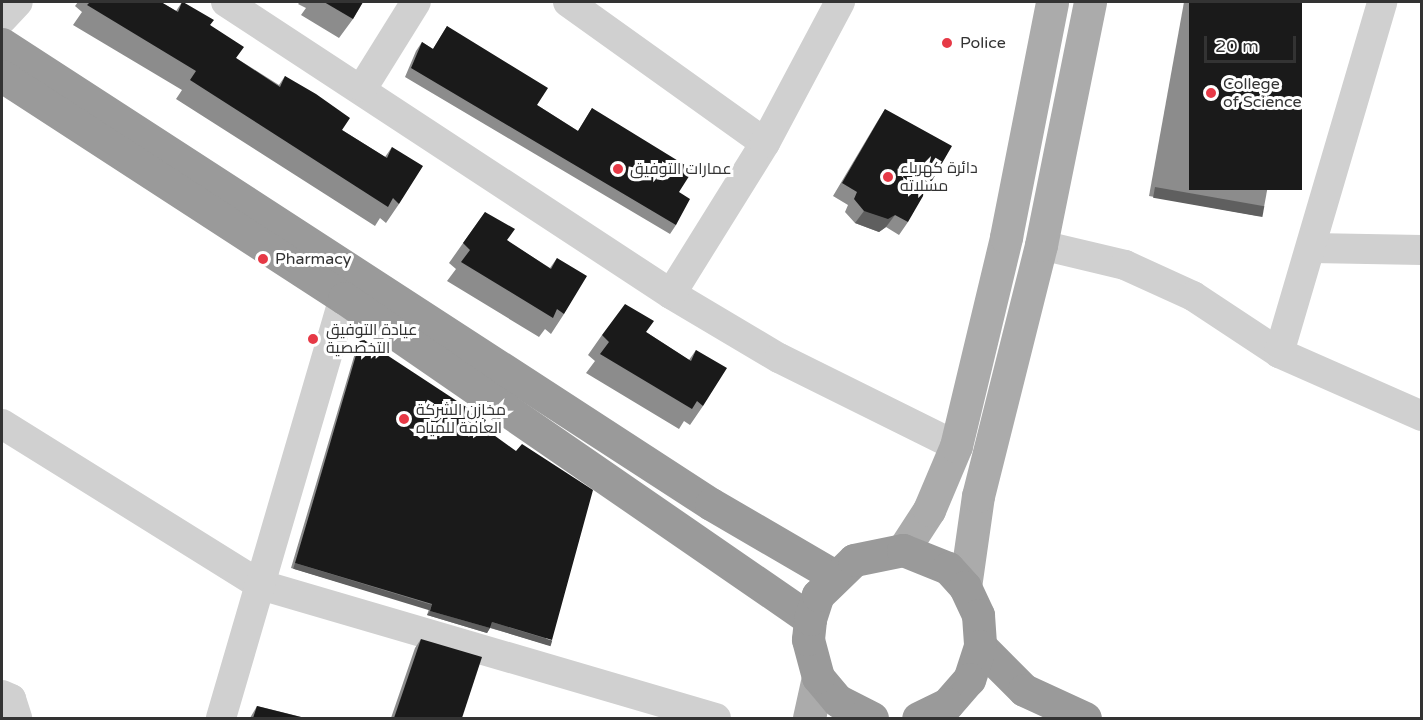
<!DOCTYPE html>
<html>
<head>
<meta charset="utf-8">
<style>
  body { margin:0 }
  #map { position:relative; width:1423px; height:720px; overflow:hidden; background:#fff; font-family:"Varela Round",Cairo,sans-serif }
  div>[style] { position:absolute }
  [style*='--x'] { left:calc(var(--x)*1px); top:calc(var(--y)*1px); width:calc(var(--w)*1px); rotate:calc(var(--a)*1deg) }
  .minor>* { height:30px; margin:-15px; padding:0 15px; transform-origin:15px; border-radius:15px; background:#d0d0d0 }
  .major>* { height:33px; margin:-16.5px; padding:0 16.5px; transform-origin:16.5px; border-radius:16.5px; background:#ababab }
  .highway>* { height:33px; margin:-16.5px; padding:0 16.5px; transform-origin:16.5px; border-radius:16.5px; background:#9a9a9a }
  .wall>* { inset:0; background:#8c8c8c }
  .shaded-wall>* { inset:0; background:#5f5f5f; transform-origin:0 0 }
  .building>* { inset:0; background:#1a1a1a; transform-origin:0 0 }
  .dots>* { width:16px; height:16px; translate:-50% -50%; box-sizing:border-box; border:3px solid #fff; border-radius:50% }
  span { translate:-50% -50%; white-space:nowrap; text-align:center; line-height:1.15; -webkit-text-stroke:6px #fff; paint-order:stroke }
  .poi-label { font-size:16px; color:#333 }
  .left { translate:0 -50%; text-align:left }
  .frame { position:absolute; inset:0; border:3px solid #333; pointer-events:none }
  .scale { position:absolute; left:1204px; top:36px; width:92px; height:27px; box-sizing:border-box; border:3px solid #333; border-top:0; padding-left:8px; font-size:18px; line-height:21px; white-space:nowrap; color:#333; -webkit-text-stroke:4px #fff; paint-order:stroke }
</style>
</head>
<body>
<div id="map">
  <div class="minor">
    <i style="--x:226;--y:2;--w:532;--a:33.27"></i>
    <i style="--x:671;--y:294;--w:126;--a:30.7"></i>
    <i style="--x:779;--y:358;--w:198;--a:26.4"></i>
    <i style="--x:568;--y:2;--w:242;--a:35.6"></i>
    <i style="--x:2;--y:19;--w:23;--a:-47"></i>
    <i style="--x:363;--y:87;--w:100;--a:-58.1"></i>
    <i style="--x:1041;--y:245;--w:86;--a:13.4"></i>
    <i style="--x:1125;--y:265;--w:75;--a:24.5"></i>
    <i style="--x:1193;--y:296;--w:103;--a:33.5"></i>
    <i style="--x:1279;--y:353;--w:156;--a:23.8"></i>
    <i style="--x:1312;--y:248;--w:110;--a:1"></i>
    <i style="--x:671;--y:294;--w:178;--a:-58.1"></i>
    <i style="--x:765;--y:143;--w:160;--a:-62"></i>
    <i style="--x:1279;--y:353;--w:366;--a:-73.6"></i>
    <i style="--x:2;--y:424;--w:305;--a:31.9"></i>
    <i style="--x:261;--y:585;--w:474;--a:16.3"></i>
    <i style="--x:2;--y:695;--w:10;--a:24"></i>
    <i style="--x:11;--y:699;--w:20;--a:72"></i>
    <i style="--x:221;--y:718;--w:438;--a:-73.7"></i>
  </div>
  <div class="major">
    <i style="--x:903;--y:550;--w:48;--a:-57"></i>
    <i style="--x:929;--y:510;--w:69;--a:-67.1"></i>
    <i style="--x:956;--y:446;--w:215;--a:-76.5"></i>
    <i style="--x:1006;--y:237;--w:239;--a:-78.9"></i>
    <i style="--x:965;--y:587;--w:92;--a:-81.9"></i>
    <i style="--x:978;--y:496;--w:259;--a:-75.9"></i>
    <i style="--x:1041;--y:245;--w:248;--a:-78.6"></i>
    <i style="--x:809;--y:718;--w:42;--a:-77.6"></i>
  </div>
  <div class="highway">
    <i style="--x:2;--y:44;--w:845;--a:32.98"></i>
    <i style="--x:711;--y:504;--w:141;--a:30.2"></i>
    <i style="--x:2;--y:76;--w:408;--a:33"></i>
    <i style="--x:344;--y:298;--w:566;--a:34.56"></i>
    <i style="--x:980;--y:646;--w:62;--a:45"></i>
    <i style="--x:1024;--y:690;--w:67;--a:24.7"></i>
    <i style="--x:872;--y:718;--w:38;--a:-153"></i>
    <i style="--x:838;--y:701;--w:31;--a:-130"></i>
    <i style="--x:818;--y:677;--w:39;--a:-105"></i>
    <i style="--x:808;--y:639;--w:20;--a:-84"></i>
    <i style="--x:810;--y:619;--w:25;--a:-72"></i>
    <i style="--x:818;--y:595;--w:50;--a:-44.2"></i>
    <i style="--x:854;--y:560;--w:50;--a:-11.5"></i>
    <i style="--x:903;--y:550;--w:48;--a:21.8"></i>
    <i style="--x:948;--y:568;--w:25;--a:48"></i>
    <i style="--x:965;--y:587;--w:31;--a:65"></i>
    <i style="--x:978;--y:615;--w:31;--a:86"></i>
    <i style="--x:980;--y:646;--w:35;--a:108"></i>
    <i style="--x:969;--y:679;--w:33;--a:131"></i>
    <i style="--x:947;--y:704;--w:32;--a:154"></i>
  </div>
  <div class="wall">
    <i style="clip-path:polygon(78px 2px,161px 2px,176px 11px,182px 2px,210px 25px,236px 58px,279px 85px,285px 76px,342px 130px,385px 157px,392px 147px,399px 204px,386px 223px,380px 218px,375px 226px,176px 99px,182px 90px,73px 25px,82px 12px,75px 6px)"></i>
    <i style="clip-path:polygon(300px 2px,363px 2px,353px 19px,339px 38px,301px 15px,306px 8px,298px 4px)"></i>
    <i style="clip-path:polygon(1184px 2px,1302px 2px,1264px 207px,1258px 216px,1149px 196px)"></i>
    <i style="clip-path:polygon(447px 26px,537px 105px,578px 131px,592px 108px,679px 192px,676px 225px,670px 234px,405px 77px,416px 51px,422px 42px,433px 49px)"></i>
    <i style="clip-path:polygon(885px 109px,908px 222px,899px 235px,886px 227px,879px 232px,855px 223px,845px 212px,848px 205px,833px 196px,877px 122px)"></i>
    <i style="clip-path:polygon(485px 212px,507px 241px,550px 268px,557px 258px,564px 314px,551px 334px,545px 329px,539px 337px,447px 281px,456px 269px,449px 263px)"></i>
    <i style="clip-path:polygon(646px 332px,689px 360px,696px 350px,703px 406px,690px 425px,684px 421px,679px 429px,586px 373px,595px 361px,588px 355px,602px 335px)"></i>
    <i style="clip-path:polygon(361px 338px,491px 433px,548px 645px,490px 628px,487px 633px,427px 615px,429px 609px,291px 568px,358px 343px)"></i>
    <i style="clip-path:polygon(421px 639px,462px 718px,391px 718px,415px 648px)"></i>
    <i style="clip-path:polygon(257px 706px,305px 718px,250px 718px)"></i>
  </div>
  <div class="shaded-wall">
    <i style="left:1155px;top:187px;width:111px;height:11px;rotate:10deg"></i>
    <i style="clip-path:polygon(864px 211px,895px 215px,886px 227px,879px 232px,855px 223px)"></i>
    <i style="left:295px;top:563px;width:143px;height:6px;rotate:17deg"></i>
    <i style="clip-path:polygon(430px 611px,490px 628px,487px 633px,427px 615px)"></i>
    <i style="left:492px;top:622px;width:63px;height:6px;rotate:17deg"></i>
  </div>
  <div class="building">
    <i style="clip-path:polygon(90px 2px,161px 2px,178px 12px,182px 2px,183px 2px,214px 20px,210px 25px,244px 47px,236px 58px,280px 87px,285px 76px,316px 94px,350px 118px,342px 130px,387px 158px,392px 147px,423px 166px,399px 204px,393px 198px,388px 207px,190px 80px,196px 71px,87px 5px)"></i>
    <i style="clip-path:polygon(324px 2px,363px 2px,353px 19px)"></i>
    <i style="left:1189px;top:2px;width:113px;height:188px"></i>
    <i style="clip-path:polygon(447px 26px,548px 88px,537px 105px,578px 131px,592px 108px,693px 170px,679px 192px,690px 199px,676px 225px,411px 68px,422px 42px,433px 49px)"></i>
    <i style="clip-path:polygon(885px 109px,952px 146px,908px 222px,895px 215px,888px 219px,864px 211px,854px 199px,857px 192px,842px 183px)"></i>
    <i style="clip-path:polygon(485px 212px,515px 229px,507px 240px,551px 269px,557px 258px,587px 276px,564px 314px,557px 309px,553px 318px,461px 262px,470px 250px,463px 243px)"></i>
    <i style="clip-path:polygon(625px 304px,654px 321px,646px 332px,691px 361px,696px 350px,727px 368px,703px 406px,697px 401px,692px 409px,600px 354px,609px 342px,602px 335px)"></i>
    <i style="clip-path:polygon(361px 338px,495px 426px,491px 433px,516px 451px,522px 444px,593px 490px,552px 640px,492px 622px,490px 628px,430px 611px,432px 604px,295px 563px)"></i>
    <i style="clip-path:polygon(421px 639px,482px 657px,462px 718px,394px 718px)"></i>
    <i style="clip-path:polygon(257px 706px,305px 718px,253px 718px)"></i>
  </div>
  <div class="dots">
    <i style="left:947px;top:43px;background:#e63946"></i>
    <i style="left:1211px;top:93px;background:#e63946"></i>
    <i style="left:618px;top:169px;background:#e63946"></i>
    <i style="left:888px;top:177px;background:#e63946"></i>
    <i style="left:263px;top:259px;background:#e63946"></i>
    <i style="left:313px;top:339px;background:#e63946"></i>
    <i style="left:404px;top:419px;background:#e63946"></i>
  </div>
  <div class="poi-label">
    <span class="left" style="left:960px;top:43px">Police</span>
    <span class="left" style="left:1223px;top:93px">College<br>of Science</span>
    <span class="left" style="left:900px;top:177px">دائرة كهرباء<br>مسلاته</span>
    <span class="left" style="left:630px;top:169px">عمارات التوفيق</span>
    <span class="left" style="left:275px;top:259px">Pharmacy</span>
    <span class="left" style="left:326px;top:339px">عيادة التوفيق<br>التخصصية</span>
    <span class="left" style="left:416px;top:419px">مخازن الشركة<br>العامة للمياه</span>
  </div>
  <div class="frame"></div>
  <div class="scale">20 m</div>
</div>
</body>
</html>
